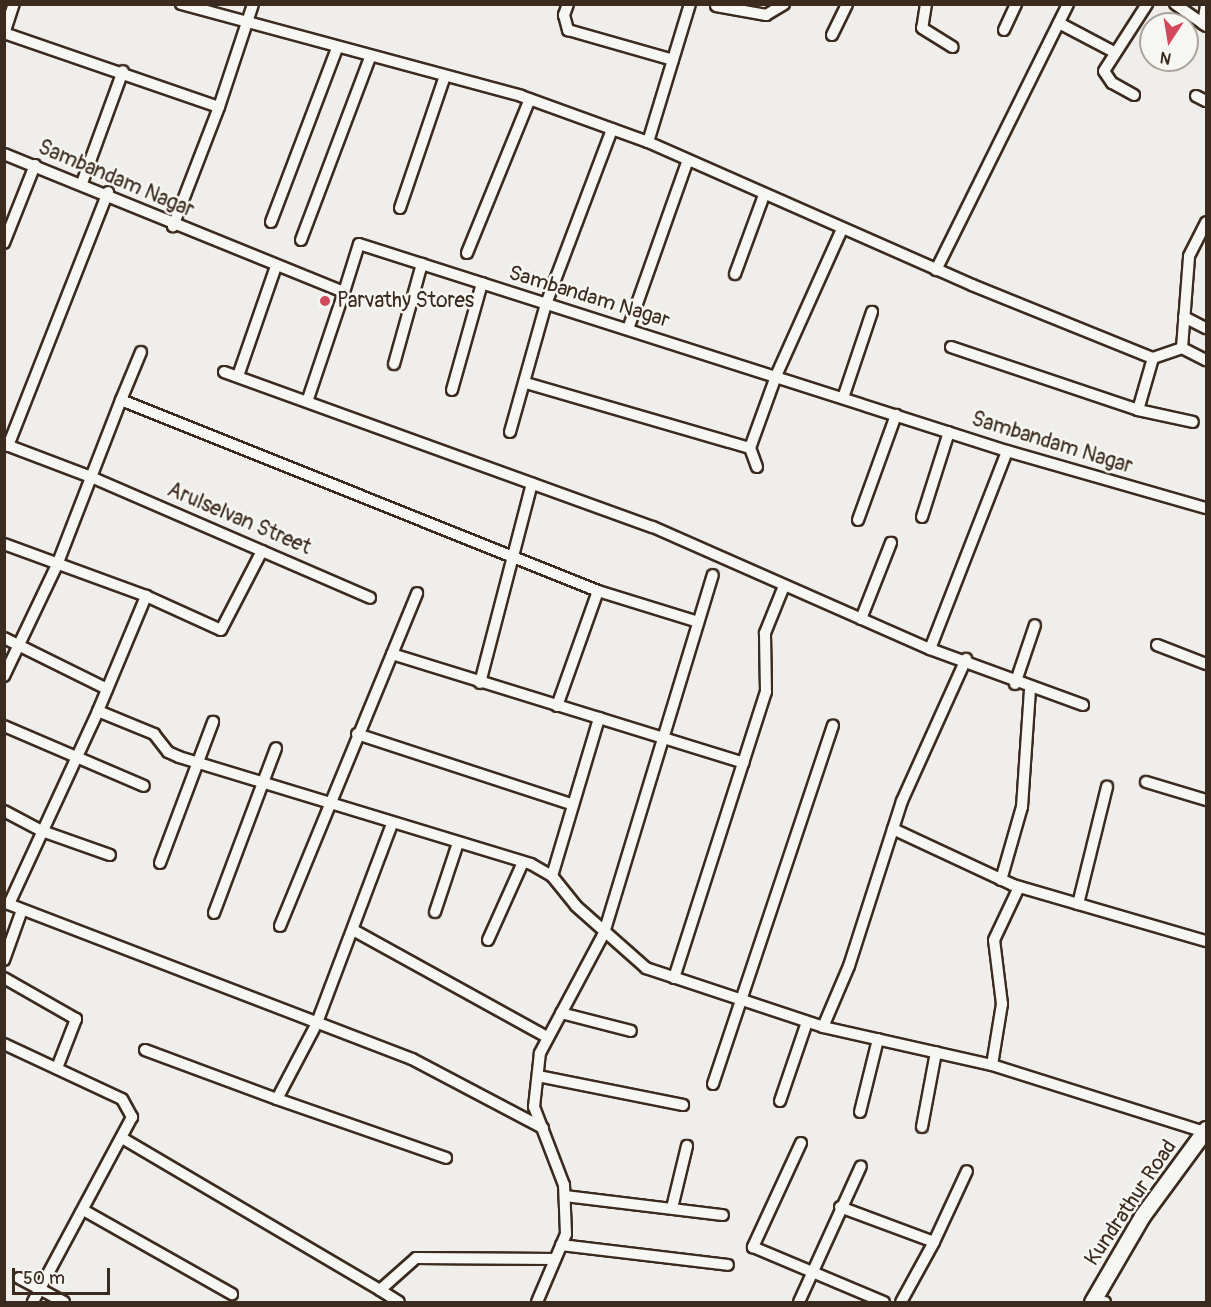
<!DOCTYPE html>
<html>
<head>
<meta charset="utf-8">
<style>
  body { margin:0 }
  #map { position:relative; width:1211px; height:1307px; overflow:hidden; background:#efeeea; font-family:Pangolin,sans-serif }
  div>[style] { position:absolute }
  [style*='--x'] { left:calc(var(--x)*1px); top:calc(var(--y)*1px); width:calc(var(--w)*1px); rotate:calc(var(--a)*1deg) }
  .roads { filter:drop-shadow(2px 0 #3b2a1e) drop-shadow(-2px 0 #3b2a1e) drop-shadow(0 2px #3b2a1e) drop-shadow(0 -2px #3b2a1e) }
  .street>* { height:10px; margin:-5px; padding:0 5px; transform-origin:5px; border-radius:5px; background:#f6f6f2 }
  .secondary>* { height:15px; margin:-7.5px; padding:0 7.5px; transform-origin:7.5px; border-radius:7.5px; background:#f6f6f2 }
  .dots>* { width:16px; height:16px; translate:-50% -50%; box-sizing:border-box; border:3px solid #f6f6f2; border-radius:50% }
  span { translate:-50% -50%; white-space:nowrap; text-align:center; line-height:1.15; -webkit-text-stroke:5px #f6f6f2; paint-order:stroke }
  .street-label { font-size:21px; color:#3b2a1e }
  .poi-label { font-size:21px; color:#3b2a1e }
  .left { translate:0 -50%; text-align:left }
  .frame { position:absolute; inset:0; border:6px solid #3b2a1e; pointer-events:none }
  .north { position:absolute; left:1139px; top:12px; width:60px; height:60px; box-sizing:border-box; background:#f6f6f2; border:2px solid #aba49d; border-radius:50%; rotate:192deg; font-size:16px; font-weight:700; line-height:24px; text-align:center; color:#3b2a1e }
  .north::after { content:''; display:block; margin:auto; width:21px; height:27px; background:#d1495b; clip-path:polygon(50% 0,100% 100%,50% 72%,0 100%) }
  .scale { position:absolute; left:12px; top:1268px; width:98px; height:27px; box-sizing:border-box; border:3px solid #3b2a1e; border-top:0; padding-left:8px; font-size:18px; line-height:21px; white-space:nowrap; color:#3b2a1e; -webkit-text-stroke:4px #f6f6f2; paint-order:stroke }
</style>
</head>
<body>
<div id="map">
  <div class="roads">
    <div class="street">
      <i style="--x:181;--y:4;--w:352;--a:15.1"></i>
      <i style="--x:521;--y:96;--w:135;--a:19.9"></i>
      <i style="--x:648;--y:142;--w:354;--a:23.8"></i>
      <i style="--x:972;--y:285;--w:195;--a:22"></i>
      <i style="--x:1153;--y:358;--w:31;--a:-19"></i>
      <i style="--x:1182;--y:348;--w:92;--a:-85.6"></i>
      <i style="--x:1189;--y:256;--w:38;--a:-63"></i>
      <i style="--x:568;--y:4;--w:12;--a:110"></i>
      <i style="--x:564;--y:15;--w:16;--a:75"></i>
      <i style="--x:568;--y:30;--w:109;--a:15.9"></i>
      <i style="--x:926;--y:4;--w:24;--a:99"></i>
      <i style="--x:922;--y:28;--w:36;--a:32"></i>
      <i style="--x:1175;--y:4;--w:38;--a:35"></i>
      <i style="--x:716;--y:6;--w:51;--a:10.2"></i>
      <i style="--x:766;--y:15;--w:21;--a:-31"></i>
      <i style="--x:1059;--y:23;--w:62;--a:27.8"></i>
      <i style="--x:1203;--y:24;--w:20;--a:-81"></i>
      <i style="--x:1004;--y:30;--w:29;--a:-65"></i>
      <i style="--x:4;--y:33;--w:227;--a:19"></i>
      <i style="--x:219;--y:107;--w:128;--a:111.1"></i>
      <i style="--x:4;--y:34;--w:32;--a:-72"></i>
      <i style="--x:832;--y:35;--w:34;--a:-64"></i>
      <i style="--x:1134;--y:95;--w:25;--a:-151"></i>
      <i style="--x:1112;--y:83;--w:14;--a:-124"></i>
      <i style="--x:1104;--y:71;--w:80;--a:-57.3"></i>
      <i style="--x:1196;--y:96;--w:11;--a:27"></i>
      <i style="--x:219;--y:107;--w:108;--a:-71.7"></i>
      <i style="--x:648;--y:142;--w:144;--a:-73.1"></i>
      <i style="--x:4;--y:154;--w:367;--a:22.1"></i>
      <i style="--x:344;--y:292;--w:50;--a:-72.6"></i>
      <i style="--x:359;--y:244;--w:680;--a:17.72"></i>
      <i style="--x:1007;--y:451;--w:207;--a:16"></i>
      <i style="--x:82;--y:183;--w:119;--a:-69.9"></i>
      <i style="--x:400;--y:208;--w:139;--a:-71.2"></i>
      <i style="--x:271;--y:222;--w:186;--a:-69.2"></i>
      <i style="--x:301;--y:240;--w:196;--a:-69.3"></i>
      <i style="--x:4;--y:243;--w:84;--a:-68.3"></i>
      <i style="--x:467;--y:253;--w:166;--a:-67.8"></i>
      <i style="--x:936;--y:270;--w:297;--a:-63.6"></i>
      <i style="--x:735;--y:274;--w:84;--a:-69.8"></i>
      <i style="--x:1184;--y:317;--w:25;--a:27"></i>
      <i style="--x:628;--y:329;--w:179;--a:-70.5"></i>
      <i style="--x:951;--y:347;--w:197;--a:18.6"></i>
      <i style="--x:1138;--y:410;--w:56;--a:12.3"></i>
      <i style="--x:1182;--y:348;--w:27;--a:27"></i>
      <i style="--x:394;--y:364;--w:104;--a:-74.4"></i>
      <i style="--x:224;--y:372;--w:456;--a:19.9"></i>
      <i style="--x:653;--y:527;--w:303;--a:23.8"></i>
      <i style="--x:930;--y:649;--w:163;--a:20.1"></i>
      <i style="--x:238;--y:376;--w:116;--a:-70.9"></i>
      <i style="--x:526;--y:383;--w:233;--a:16.2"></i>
      <i style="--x:452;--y:390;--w:111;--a:-74.3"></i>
      <i style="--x:843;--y:398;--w:91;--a:-71.4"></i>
      <i style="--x:308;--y:399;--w:113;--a:-71.4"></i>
      <i style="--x:121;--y:400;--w:52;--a:-67.4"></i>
      <i style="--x:1138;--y:410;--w:54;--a:-73.9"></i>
      <i style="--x:510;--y:432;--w:133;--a:-74.3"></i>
      <i style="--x:546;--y:304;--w:187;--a:-69.3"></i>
      <i style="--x:4;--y:444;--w:93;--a:20.8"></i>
      <i style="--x:91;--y:477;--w:304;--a:23.4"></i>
      <i style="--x:8;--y:446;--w:273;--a:-68.5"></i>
      <i style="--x:757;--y:467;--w:20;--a:-110"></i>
      <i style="--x:750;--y:448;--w:77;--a:-70.1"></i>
      <i style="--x:776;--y:376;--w:161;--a:-65.8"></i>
      <i style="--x:922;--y:517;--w:89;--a:-72.4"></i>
      <i style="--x:858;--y:520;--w:112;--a:-70.1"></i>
      <i style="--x:4;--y:544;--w:151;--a:20.1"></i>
      <i style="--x:146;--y:596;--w:82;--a:24.4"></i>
      <i style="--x:221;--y:630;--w:89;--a:-62.6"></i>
      <i style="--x:861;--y:619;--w:82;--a:-68.5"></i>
      <i style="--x:4;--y:638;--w:115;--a:26.3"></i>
      <i style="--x:1157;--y:645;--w:53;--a:21.2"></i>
      <i style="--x:930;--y:649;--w:212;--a:-68.7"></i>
      <i style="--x:392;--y:654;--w:368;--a:17.2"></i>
      <i style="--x:4;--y:676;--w:123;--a:-64.5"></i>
      <i style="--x:57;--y:565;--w:177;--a:-68.8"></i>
      <i style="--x:121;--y:400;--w:514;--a:21.82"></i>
      <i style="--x:598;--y:591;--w:105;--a:17.2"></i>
      <i style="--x:480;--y:683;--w:206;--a:-75.4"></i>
      <i style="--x:1015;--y:684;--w:62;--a:-71.3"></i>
      <i style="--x:557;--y:706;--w:122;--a:-70.4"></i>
      <i style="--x:98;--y:711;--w:125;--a:-67.3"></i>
      <i style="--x:4;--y:726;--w:152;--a:23.2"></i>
      <i style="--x:357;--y:734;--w:225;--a:18.1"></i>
      <i style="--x:1146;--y:782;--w:63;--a:16.7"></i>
      <i style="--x:4;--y:811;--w:43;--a:27.8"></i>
      <i style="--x:42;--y:831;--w:72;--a:19.4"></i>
      <i style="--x:392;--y:824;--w:213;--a:110.7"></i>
      <i style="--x:317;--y:1023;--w:86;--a:117.8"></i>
      <i style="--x:277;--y:1099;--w:179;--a:19.2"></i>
      <i style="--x:893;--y:829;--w:132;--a:25"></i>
      <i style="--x:1013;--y:885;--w:201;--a:16.2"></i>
      <i style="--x:160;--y:863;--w:151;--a:-69.4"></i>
      <i style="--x:552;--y:876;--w:165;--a:-73.4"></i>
      <i style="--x:1001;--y:880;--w:76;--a:-74"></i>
      <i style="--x:1022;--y:807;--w:118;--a:-86.1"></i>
      <i style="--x:1078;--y:904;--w:121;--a:-76.1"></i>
      <i style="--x:435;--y:912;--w:73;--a:-71.6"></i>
      <i style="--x:214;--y:913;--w:176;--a:-69.4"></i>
      <i style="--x:280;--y:926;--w:360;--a:-67.6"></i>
      <i style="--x:355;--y:931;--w:219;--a:28.9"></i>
      <i style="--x:488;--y:940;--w:85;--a:-65.8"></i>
      <i style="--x:4;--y:960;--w:53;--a:-70.2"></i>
      <i style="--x:4;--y:978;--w:83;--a:29.7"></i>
      <i style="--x:76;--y:1019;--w:53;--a:111.2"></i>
      <i style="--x:674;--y:978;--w:300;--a:-72.2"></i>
      <i style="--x:766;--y:692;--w:59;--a:-91"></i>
      <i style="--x:765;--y:633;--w:51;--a:-68"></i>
      <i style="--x:561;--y:1013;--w:72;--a:14.4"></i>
      <i style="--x:823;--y:1027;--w:66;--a:-66.9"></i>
      <i style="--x:849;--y:966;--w:173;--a:-72.2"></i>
      <i style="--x:902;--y:801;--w:156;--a:-65.7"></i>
      <i style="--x:4;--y:1044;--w:130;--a:25"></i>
      <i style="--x:122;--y:1099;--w:21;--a:61"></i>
      <i style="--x:132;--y:1117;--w:210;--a:118.2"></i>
      <i style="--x:145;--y:1050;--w:141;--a:20.4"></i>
      <i style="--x:992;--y:1065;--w:62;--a:-80.7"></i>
      <i style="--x:1002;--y:1004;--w:64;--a:-97.1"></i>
      <i style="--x:994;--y:940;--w:59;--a:-64.7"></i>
      <i style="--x:538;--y:1076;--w:148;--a:11.3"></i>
      <i style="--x:713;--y:1084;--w:378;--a:-71.5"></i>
      <i style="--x:780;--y:1101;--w:83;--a:-71.1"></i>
      <i style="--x:860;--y:1112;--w:75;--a:-76.1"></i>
      <i style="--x:922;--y:1127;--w:76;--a:-79.4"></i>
      <i style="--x:543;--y:1128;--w:148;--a:-152.2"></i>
      <i style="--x:412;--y:1059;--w:432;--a:-159"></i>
      <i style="--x:9;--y:904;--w:213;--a:-65.2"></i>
      <i style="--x:98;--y:711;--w:61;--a:22.3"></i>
      <i style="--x:154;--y:734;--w:23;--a:52"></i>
      <i style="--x:168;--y:752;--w:12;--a:24"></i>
      <i style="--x:179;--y:757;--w:368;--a:16.9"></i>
      <i style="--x:531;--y:864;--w:24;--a:30"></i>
      <i style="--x:552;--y:876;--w:38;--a:51"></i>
      <i style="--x:576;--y:906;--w:94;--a:41.5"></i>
      <i style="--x:646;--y:968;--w:187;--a:18.4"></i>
      <i style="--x:823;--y:1027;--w:173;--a:12.7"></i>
      <i style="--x:992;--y:1065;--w:223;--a:17.5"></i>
      <i style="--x:122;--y:1138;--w:299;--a:30.5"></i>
      <i style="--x:380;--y:1290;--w:48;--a:-41.6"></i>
      <i style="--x:416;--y:1258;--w:139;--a:0.4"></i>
      <i style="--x:801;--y:1143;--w:115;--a:114.8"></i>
      <i style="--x:753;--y:1247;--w:142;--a:22.8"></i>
      <i style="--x:565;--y:1196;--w:159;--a:6.9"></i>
      <i style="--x:840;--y:1207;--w:100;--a:20.4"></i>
      <i style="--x:934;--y:1242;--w:68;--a:118.8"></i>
      <i style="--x:672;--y:1208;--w:64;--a:-76.4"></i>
      <i style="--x:85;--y:1211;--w:169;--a:29.5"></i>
      <i style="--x:934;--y:1242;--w:78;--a:-65.1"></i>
      <i style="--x:561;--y:1245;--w:168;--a:6.8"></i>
      <i style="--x:19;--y:1278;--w:51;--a:28.1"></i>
      <i style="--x:380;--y:1290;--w:22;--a:32"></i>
      <i style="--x:1093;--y:1301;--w:12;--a:5"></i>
      <i style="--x:537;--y:1302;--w:74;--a:-66.9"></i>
      <i style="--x:566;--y:1234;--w:49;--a:-92.3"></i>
      <i style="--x:564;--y:1185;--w:84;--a:-111"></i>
      <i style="--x:534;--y:1107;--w:54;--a:-83.7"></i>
      <i style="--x:540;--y:1053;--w:136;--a:-61.9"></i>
      <i style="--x:604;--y:933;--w:374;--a:-73.1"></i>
      <i style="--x:799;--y:1302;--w:149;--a:-65.5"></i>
    </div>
    <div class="secondary">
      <i style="--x:1092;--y:1302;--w:99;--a:-59.8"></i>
      <i style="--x:1142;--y:1216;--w:108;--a:-53.7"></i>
    </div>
  </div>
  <div class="dots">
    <i style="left:325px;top:301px;background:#d1495b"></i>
  </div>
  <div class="street-label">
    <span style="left:116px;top:179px;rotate:23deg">Sambandam Nagar</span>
    <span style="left:589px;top:297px;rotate:17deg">Sambandam Nagar</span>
    <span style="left:1052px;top:443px;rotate:17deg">Sambandam Nagar</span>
    <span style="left:239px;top:519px;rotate:23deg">Arulselvan Street</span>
    <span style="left:1131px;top:1203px;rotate:-56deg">Kundrathur Road</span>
  </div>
  <div class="poi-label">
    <span class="left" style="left:337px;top:301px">Parvathy Stores</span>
  </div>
  <div class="frame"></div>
  <div class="north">N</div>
  <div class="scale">50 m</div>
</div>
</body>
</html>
